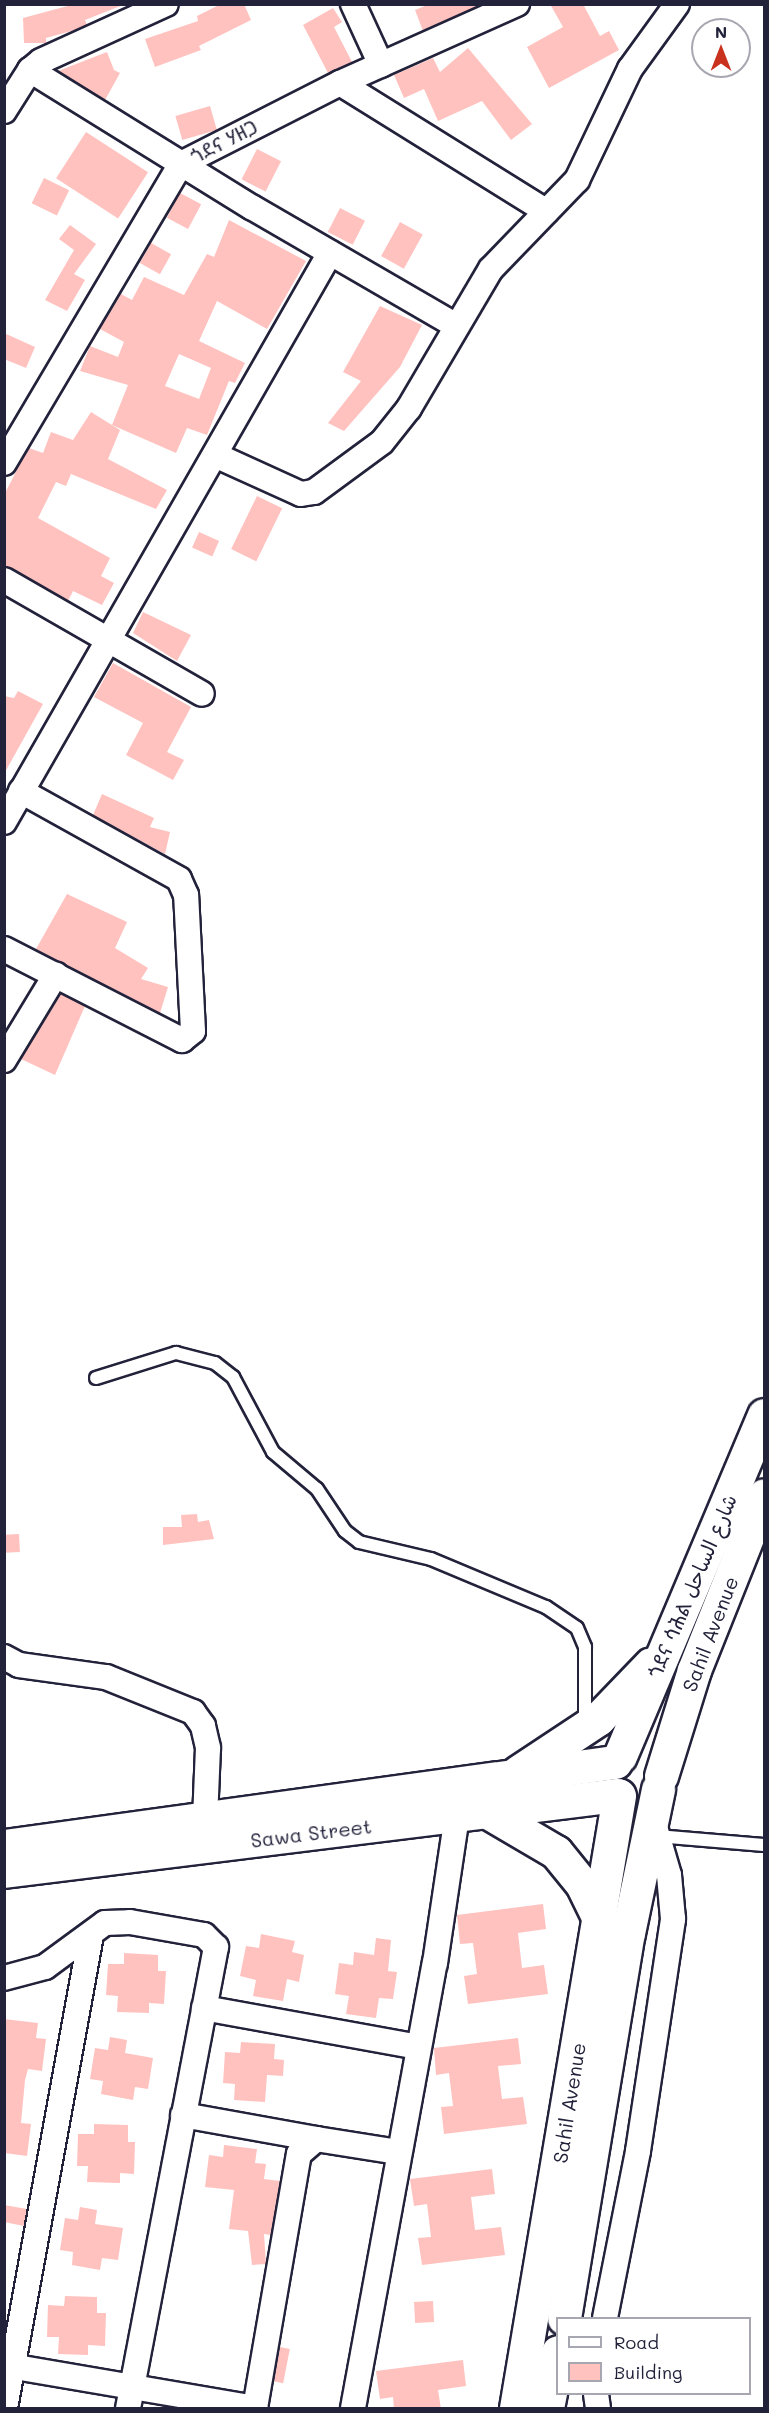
<!DOCTYPE html>
<html>
<head>
<meta charset="utf-8">
<style>
  body { margin:0 }
  #map { position:relative; width:769px; height:2413px; overflow:hidden; background:#fff; font-family:Mali,"Playpen Sans Arabic","Noto Sans Ethiopic",sans-serif }
  div>[style] { position:absolute }
  [style*='--x'] { left:calc(var(--x)*1px); top:calc(var(--y)*1px); width:calc(var(--w)*1px); rotate:calc(var(--a)*1deg) }
  .building>* { inset:0; background:#ffc2bf; transform-origin:0 0 }
  .roads { filter:drop-shadow(2px 0 #22223b) drop-shadow(-2px 0 #22223b) drop-shadow(0 2px #22223b) drop-shadow(0 -2px #22223b) }
  .lane>* { height:12px; margin:-6px; padding:0 6px; transform-origin:6px; border-radius:6px; background:#fff }
  .street>* { height:24px; margin:-12px; padding:0 12px; transform-origin:12px; border-radius:12px; background:#fff }
  .primary>* { height:33px; margin:-16.5px; padding:0 16.5px; transform-origin:16.5px; border-radius:16.5px; background:#fff }
  .highway>* { height:33px; margin:-16.5px; padding:0 16.5px; transform-origin:16.5px; border-radius:16.5px; background:#fff }
  span { translate:-50% -50%; white-space:nowrap; text-align:center; line-height:1.15; -webkit-text-stroke:5px #fff; paint-order:stroke }
  .street-label { font-size:20px; color:#22223b }
  .frame { position:absolute; inset:0; border:6px solid #22223b; pointer-events:none }
  .legend { position:absolute; left:556px; top:2317px; width:195px; height:78px; box-sizing:border-box; background:#fff; border:2px solid #a7a7b1; margin:0; padding:8px 10px; list-style:none; font-size:18px; color:#22223b }
  .legend li { display:flex; align-items:center; gap:12px; height:30px }
  .legend b { width:30px; border:2px solid #a7a7b1 }
  .north { position:absolute; left:691px; top:18px; width:60px; height:60px; box-sizing:border-box; background:#fff; border:2px solid #a7a7b1; border-radius:50%; rotate:0deg; font-size:16px; font-weight:700; line-height:24px; text-align:center; color:#22223b }
  .north::after { content:''; display:block; margin:auto; width:21px; height:27px; background:#c8321e; clip-path:polygon(50% 0,100% 100%,50% 72%,0 100%) }
</style>
</head>
<body>
<div id="map">
  <div class="building">
    <i style="clip-path:polygon(75px 4px,123px 5px,85px 20px,87px 25px,75px 30px,46px 38px,46px 43px,24px 43px,23px 18px)"></i>
    <i style="clip-path:polygon(221px 4px,244px 4px,251px 20px,199px 46px,201px 50px,155px 67px,145px 39px,198px 21px,197px 16px)"></i>
    <i style="clip-path:polygon(430px 4px,476px 4px,476px 7px,423px 31px,415px 10px)"></i>
    <i style="clip-path:polygon(550px 4px,583px 4px,600px 36px,609px 31px,619px 50px,549px 88px,527px 47px,563px 27px)"></i>
    <i style="clip-path:polygon(333px 8px,342px 22px,334px 27px,352px 62px,328px 73px,303px 25px)"></i>
    <i style="clip-path:polygon(468px 48px,532px 124px,511px 140px,482px 101px,438px 121px,424px 89px,404px 98px,394px 75px,433px 58px,440px 72px)"></i>
    <i style="clip-path:polygon(107px 52px,114px 70px,120px 73px,105px 100px,58px 71px)"></i>
    <i style="left:210px;top:106px;width:25px;height:36px;rotate:74deg"></i>
    <i style="left:86px;top:132px;width:74px;height:55px;rotate:33deg"></i>
    <i style="left:257px;top:149px;width:27px;height:34px;rotate:27deg"></i>
    <i style="left:44px;top:178px;width:28px;height:28px;rotate:26deg"></i>
    <i style="left:180px;top:193px;width:24px;height:28px;rotate:28deg"></i>
    <i style="left:340px;top:208px;width:28px;height:27px;rotate:27deg"></i>
    <i style="clip-path:polygon(evenodd,229px 220px,306px 261px,267px 329px,217px 301px,199px 341px,245px 363px,235px 383px,229px 381px,207px 435px,187px 428px,176px 453px,112px 425px,128px 385px,80px 371px,90px 346px,118px 357px,124px 342px,100px 329px,121px 294px,132px 300px,144px 277px,184px 295px,207px 254px,214px 257px,229px 220px,179px 354px,211px 368px,199px 399px,165px 386px,179px 354px)"></i>
    <i style="left:400px;top:222px;width:26px;height:39px;rotate:29deg"></i>
    <i style="clip-path:polygon(70px 225px,96px 244px,74px 274px,85px 280px,67px 311px,45px 300px,74px 250px,59px 239px)"></i>
    <i style="left:151px;top:243px;width:23px;height:23px;rotate:29deg"></i>
    <i style="clip-path:polygon(380px 306px,422px 325px,400px 367px,344px 431px,328px 423px,361px 381px,343px 372px)"></i>
    <i style="clip-path:polygon(4px 333px,35px 347px,26px 368px,4px 359px)"></i>
    <i style="clip-path:polygon(91px 412px,120px 430px,108px 459px,167px 490px,156px 509px,71px 474px,66px 486px,56px 482px,38px 518px,110px 558px,101px 576px,114px 583px,102px 605px,73px 591px,68px 601px,4px 566px,4px 495px,18px 468px,29px 448px,43px 453px,51px 432px,73px 440px)"></i>
    <i style="left:257px;top:496px;width:28px;height:59px;rotate:26deg"></i>
    <i style="left:199px;top:532px;width:22px;height:17px;rotate:24deg"></i>
    <i style="clip-path:polygon(143px 612px,191px 635px,177px 661px,133px 633px)"></i>
    <i style="clip-path:polygon(113px 663px,191px 707px,167px 752px,184px 760px,173px 780px,126px 755px,143px 723px,94px 697px)"></i>
    <i style="clip-path:polygon(18px 691px,43px 704px,4px 774px,4px 696px,14px 698px)"></i>
    <i style="clip-path:polygon(102px 794px,154px 818px,150px 827px,170px 832px,165px 854px,93px 815px)"></i>
    <i style="clip-path:polygon(67px 894px,127px 922px,115px 948px,148px 968px,141px 979px,168px 987px,160px 1013px,36px 949px)"></i>
    <i style="clip-path:polygon(61px 994px,85px 1006px,55px 1075px,21px 1059px)"></i>
    <i style="clip-path:polygon(197px 1514px,198px 1522px,209px 1520px,214px 1539px,163px 1545px,163px 1527px,182px 1527px,181px 1515px)"></i>
    <i style="left:19px;top:1534px;width:18px;height:15px;rotate:87deg"></i>
    <i style="clip-path:polygon(543px 1904px,546px 1929px,518px 1933px,522px 1968px,544px 1965px,548px 1994px,468px 2004px,464px 1976px,477px 1974px,473px 1943px,460px 1944px,457px 1915px)"></i>
    <i style="clip-path:polygon(261px 1934px,295px 1941px,292px 1952px,304px 1955px,299px 1982px,287px 1979px,283px 2001px,253px 1996px,256px 1980px,240px 1976px,246px 1946px,259px 1948px)"></i>
    <i style="clip-path:polygon(376px 1938px,391px 1940px,388px 1971px,397px 1972px,393px 1999px,379px 1998px,376px 2018px,346px 2014px,349px 1996px,335px 1994px,339px 1963px,353px 1965px,354px 1952px,374px 1955px)"></i>
    <i style="clip-path:polygon(124px 1953px,158px 1955px,158px 1971px,166px 1971px,164px 2004px,149px 2003px,149px 2013px,117px 2012px,118px 1996px,106px 1995px,108px 1964px,124px 1964px)"></i>
    <i style="clip-path:polygon(4px 2019px,38px 2023px,36px 2038px,46px 2039px,42px 2071px,28px 2069px,25px 2080px,21px 2123px,31px 2124px,27px 2156px,4px 2153px)"></i>
    <i style="clip-path:polygon(110px 2037px,127px 2040px,125px 2053px,153px 2058px,148px 2089px,135px 2087px,133px 2100px,101px 2094px,103px 2081px,90px 2079px,95px 2048px,108px 2050px)"></i>
    <i style="clip-path:polygon(518px 2038px,521px 2064px,498px 2066px,502px 2099px,523px 2097px,527px 2124px,444px 2134px,441px 2107px,453px 2106px,449px 2073px,436px 2075px,434px 2048px)"></i>
    <i style="clip-path:polygon(241px 2042px,275px 2044px,274px 2059px,284px 2060px,283px 2076px,267px 2075px,265px 2102px,234px 2100px,235px 2084px,223px 2083px,225px 2052px,240px 2053px)"></i>
    <i style="clip-path:polygon(94px 2124px,128px 2125px,128px 2142px,135px 2142px,134px 2174px,120px 2173px,120px 2183px,87px 2182px,88px 2166px,77px 2166px,78px 2134px,94px 2134px)"></i>
    <i style="clip-path:polygon(224px 2145px,257px 2149px,255px 2163px,266px 2164px,264px 2179px,280px 2181px,271px 2235px,264px 2234px,266px 2264px,252px 2265px,248px 2231px,229px 2229px,234px 2190px,205px 2187px,209px 2155px,223px 2157px)"></i>
    <i style="clip-path:polygon(492px 2169px,495px 2194px,471px 2197px,475px 2230px,501px 2227px,505px 2255px,422px 2265px,418px 2238px,431px 2237px,427px 2204px,414px 2206px,410px 2179px)"></i>
    <i style="clip-path:polygon(4px 2205px,27px 2209px,24px 2226px,4px 2222px)"></i>
    <i style="clip-path:polygon(80px 2207px,97px 2210px,95px 2224px,123px 2228px,118px 2260px,102px 2258px,100px 2270px,72px 2265px,73px 2252px,60px 2250px,65px 2218px,78px 2220px)"></i>
    <i style="clip-path:polygon(65px 2296px,97px 2297px,97px 2313px,106px 2313px,105px 2346px,88px 2345px,88px 2355px,58px 2354px,59px 2337px,47px 2337px,48px 2305px,64px 2306px)"></i>
    <i style="left:433px;top:2301px;width:21px;height:19px;rotate:87deg"></i>
    <i style="left:280px;top:2347px;width:10px;height:35px;rotate:11deg"></i>
    <i style="clip-path:polygon(463px 2360px,466px 2386px,438px 2390px,441px 2409px,394px 2409px,393px 2397px,380px 2399px,376px 2371px)"></i>
  </div>
  <div class="roads">
    <div class="lane">
      <i style="--x:96;--y:1378;--w:84;--a:-17.4"></i>
      <i style="--x:176;--y:1353;--w:40;--a:14.4"></i>
      <i style="--x:215;--y:1363;--w:23;--a:38"></i>
      <i style="--x:233;--y:1377;--w:85;--a:61.9"></i>
      <i style="--x:273;--y:1452;--w:57;--a:40.1"></i>
      <i style="--x:317;--y:1489;--w:50;--a:56.3"></i>
      <i style="--x:345;--y:1531;--w:18;--a:38"></i>
      <i style="--x:359;--y:1542;--w:74;--a:13.3"></i>
      <i style="--x:431;--y:1559;--w:125;--a:22.7"></i>
      <i style="--x:546;--y:1607;--w:37;--a:34"></i>
      <i style="--x:577;--y:1628;--w:21;--a:67"></i>
      <i style="--x:585;--y:1647;--w:77;--a:90"></i>
      <i style="--x:657;--y:1836;--w:107;--a:4.8"></i>
    </div>
    <div class="street">
      <i style="--x:353;--y:4;--w:67;--a:65.3"></i>
      <i style="--x:30;--y:70;--w:262;--a:31.8"></i>
      <i style="--x:253;--y:208;--w:233;--a:30.1"></i>
      <i style="--x:340;--y:83;--w:243;--a:31.9"></i>
      <i style="--x:4;--y:111;--w:49;--a:-57.6"></i>
      <i style="--x:30;--y:70;--w:14;--a:-39"></i>
      <i style="--x:41;--y:61;--w:137;--a:-24.5"></i>
      <i style="--x:215;--y:455;--w:94;--a:24.4"></i>
      <i style="--x:301;--y:494;--w:13;--a:-9"></i>
      <i style="--x:314;--y:492;--w:84;--a:-36.3"></i>
      <i style="--x:382;--y:442;--w:43;--a:-51.5"></i>
      <i style="--x:409;--y:408;--w:161;--a:-59.5"></i>
      <i style="--x:491;--y:269;--w:124;--a:-46"></i>
      <i style="--x:577;--y:180;--w:123;--a:-64.5"></i>
      <i style="--x:630;--y:69;--w:80;--a:-54.1"></i>
      <i style="--x:4;--y:463;--w:347;--a:-59.4"></i>
      <i style="--x:181;--y:164;--w:178;--a:-27"></i>
      <i style="--x:340;--y:83;--w:194;--a:-24.1"></i>
      <i style="--x:4;--y:580;--w:228;--a:29.9"></i>
      <i style="--x:4;--y:822;--w:656;--a:-60.19"></i>
      <i style="--x:4;--y:949;--w:200;--a:27.1"></i>
      <i style="--x:182;--y:1040;--w:14;--a:-39"></i>
      <i style="--x:193;--y:1031;--w:136;--a:-92.9"></i>
      <i style="--x:186;--y:895;--w:17;--a:-114"></i>
      <i style="--x:179;--y:879;--w:181;--a:-150.9"></i>
      <i style="--x:4;--y:1060;--w:100;--a:-58.8"></i>
      <i style="--x:4;--y:1657;--w:17;--a:28"></i>
      <i style="--x:19;--y:1665;--w:88;--a:7.9"></i>
      <i style="--x:106;--y:1677;--w:94;--a:21.9"></i>
      <i style="--x:193;--y:1712;--w:17;--a:54"></i>
      <i style="--x:203;--y:1726;--w:23;--a:77"></i>
      <i style="--x:208;--y:1748;--w:71;--a:92.4"></i>
      <i style="--x:4;--y:1978;--w:42;--a:-15"></i>
      <i style="--x:45;--y:1967;--w:74;--a:-36.3"></i>
      <i style="--x:105;--y:1923;--w:25;--a:-2"></i>
      <i style="--x:130;--y:1922;--w:75;--a:10"></i>
      <i style="--x:204;--y:1935;--w:17;--a:45"></i>
      <i style="--x:216;--y:1947;--w:469;--a:100.8"></i>
      <i style="--x:204;--y:2008;--w:218;--a:10.3"></i>
      <i style="--x:183;--y:2115;--w:135;--a:10.2"></i>
      <i style="--x:605;--y:2318;--w:170;--a:-78.8"></i>
      <i style="--x:638;--y:2151;--w:235;--a:-81.4"></i>
      <i style="--x:673;--y:1919;--w:44;--a:-95.2"></i>
      <i style="--x:669;--y:1875;--w:57;--a:-106.2"></i>
      <i style="--x:4;--y:2365;--w:255;--a:9.7"></i>
      <i style="--x:596;--y:2394;--w:14;--a:82"></i>
      <i style="--x:5;--y:2408;--w:481;--a:-79.7"></i>
      <i style="--x:255;--y:2408;--w:258;--a:-80.2"></i>
      <i style="--x:299;--y:2154;--w:23;--a:-41"></i>
      <i style="--x:316;--y:2139;--w:83;--a:9"></i>
      <i style="--x:353;--y:2408;--w:452;--a:-79.6"></i>
      <i style="--x:435;--y:1963;--w:150;--a:-81.5"></i>
    </div>
    <div class="primary">
      <i style="--x:4;--y:1846;--w:617;--a:-7.83"></i>
      <i style="--x:4;--y:1871;--w:618;--a:-7.07"></i>
    </div>
    <div class="highway">
      <i style="--x:620;--y:1756;--w:370;--a:-67.1"></i>
      <i style="--x:518;--y:1772;--w:96;--a:-33.5"></i>
      <i style="--x:598;--y:1719;--w:76;--a:-46.1"></i>
      <i style="--x:661;--y:1776;--w:111;--a:-72.7"></i>
      <i style="--x:694;--y:1670;--w:188;--a:-68.2"></i>
      <i style="--x:486;--y:1811;--w:81;--a:30.4"></i>
      <i style="--x:556;--y:1852;--w:41;--a:50.9"></i>
      <i style="--x:582;--y:1884;--w:34;--a:64"></i>
      <i style="--x:564;--y:2318;--w:390;--a:-80.6"></i>
      <i style="--x:628;--y:1933;--w:147;--a:-78.2"></i>
      <i style="--x:516;--y:2408;--w:621;--a:-80.45"></i>
      <i style="--x:547;--y:2408;--w:57;--a:-78.9"></i>
    </div>
  </div>
  <div class="street-label">
    <span style="left:224px;top:141px;rotate:-27deg">ጎደና ሃዘጋ</span>
    <span style="left:692px;top:1586px;rotate:-67deg">ጎደና ሳሕል شارع الساحل</span>
    <span style="left:710px;top:1634px;rotate:-69deg">Sahil Avenue</span>
    <span style="left:311px;top:1833px;rotate:-7deg">Sawa Street</span>
    <span style="left:569px;top:2103px;rotate:-81deg">Sahil Avenue</span>
  </div>
  <div class="frame"></div>
  <ul class="legend">
  <li><b style="height:8px;background:#fff"></b>Road</li>
  <li><b style="height:16px;background:#ffc2bf"></b>Building</li>
  </ul>
  <div class="north">N</div>
</div>
</body>
</html>
